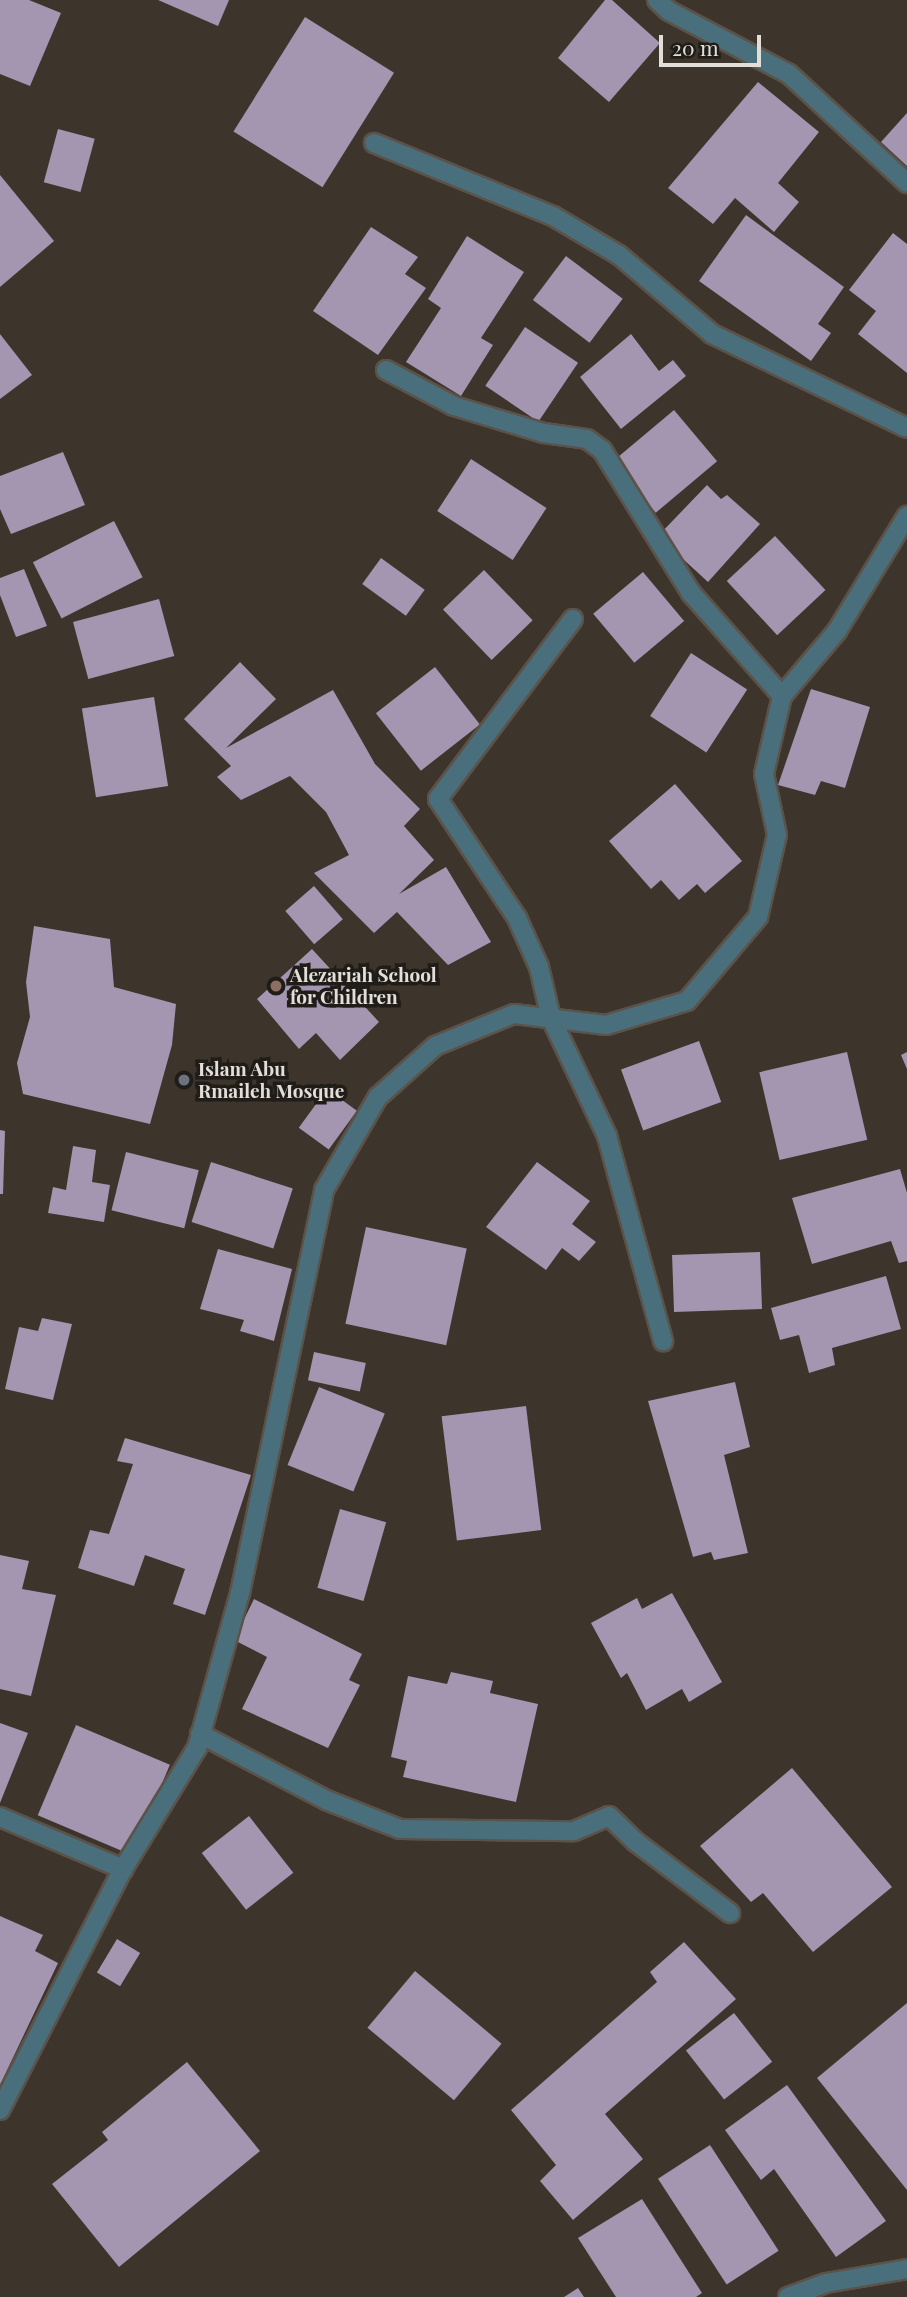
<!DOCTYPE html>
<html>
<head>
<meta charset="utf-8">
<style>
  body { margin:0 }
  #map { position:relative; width:907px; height:2297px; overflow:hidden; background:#3d342b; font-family:"Playfair Display",serif }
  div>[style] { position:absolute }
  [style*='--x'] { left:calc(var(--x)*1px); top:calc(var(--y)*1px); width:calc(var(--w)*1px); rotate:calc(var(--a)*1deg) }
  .building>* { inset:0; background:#a495b1; transform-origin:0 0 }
  .roads { filter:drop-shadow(2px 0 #5b534a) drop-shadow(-2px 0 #5b534a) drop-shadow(0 2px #5b534a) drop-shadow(0 -2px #5b534a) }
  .minor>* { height:18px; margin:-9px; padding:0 9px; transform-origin:9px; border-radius:9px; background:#4a6f7c }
  .dots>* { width:19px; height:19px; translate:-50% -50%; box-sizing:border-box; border:4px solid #201d19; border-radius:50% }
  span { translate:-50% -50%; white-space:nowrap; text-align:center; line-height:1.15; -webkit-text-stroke:7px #201d19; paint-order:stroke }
  .poi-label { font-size:19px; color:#e3ded9; font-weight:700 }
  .left { translate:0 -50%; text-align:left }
  .scale { position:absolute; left:659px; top:35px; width:102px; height:32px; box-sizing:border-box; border:4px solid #e3ded9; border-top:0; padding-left:9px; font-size:21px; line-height:24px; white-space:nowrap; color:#e3ded9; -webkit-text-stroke:5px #201d19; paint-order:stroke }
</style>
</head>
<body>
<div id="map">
  <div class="building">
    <i style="clip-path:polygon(0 0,29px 0,61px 13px,30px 86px,0 74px)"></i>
    <i style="clip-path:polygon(158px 0,229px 0,218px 26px)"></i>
    <i style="clip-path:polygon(605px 0,612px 0,660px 43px,609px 102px,558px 58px)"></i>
    <i style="left:305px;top:17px;width:105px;height:135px;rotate:32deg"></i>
    <i style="clip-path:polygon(758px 82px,819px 132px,778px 183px,799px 202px,774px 232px,735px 198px,713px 224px,668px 188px)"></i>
    <i style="clip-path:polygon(907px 113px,907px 166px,881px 142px)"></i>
    <i style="left:58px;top:129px;width:38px;height:55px;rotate:15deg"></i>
    <i style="clip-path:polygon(0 175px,54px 241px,0 287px)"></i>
    <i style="clip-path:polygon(746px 215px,844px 287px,818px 324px,831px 333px,811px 361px,699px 281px)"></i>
    <i style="clip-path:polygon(371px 227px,418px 257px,405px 274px,426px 288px,378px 355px,313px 311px)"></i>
    <i style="clip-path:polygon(893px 233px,907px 244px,907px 373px,858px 334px,876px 311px,849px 290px)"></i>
    <i style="clip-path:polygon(467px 236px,524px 272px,481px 338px,493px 345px,461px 396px,406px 362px,441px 308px,428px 299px)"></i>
    <i style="left:566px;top:256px;width:71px;height:55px;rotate:37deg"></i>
    <i style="left:525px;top:327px;width:64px;height:71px;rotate:34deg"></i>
    <i style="clip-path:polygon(0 334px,32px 375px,0 399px)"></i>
    <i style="clip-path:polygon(631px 334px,659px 371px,673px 360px,686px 376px,621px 429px,580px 377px)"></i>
    <i style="left:674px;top:410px;width:67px;height:80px;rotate:50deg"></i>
    <i style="clip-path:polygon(63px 452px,85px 505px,11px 534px,0 509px,0 476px)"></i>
    <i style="left:471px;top:459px;width:90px;height:62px;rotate:33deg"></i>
    <i style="clip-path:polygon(707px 485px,721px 499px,727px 495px,760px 524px,708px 582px,658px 536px)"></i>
    <i style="left:114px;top:521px;width:63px;height:91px;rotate:63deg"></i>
    <i style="left:775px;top:536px;width:74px;height:66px;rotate:47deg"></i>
    <i style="left:381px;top:558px;width:54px;height:32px;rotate:36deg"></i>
    <i style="clip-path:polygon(24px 569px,47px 626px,16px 637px,0 595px,0 578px)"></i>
    <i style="left:484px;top:570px;width:70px;height:57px;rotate:46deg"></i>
    <i style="left:643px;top:572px;width:64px;height:65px;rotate:50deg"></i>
    <i style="left:159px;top:599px;width:59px;height:89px;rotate:75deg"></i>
    <i style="left:691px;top:653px;width:67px;height:75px;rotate:33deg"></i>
    <i style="clip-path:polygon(240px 662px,276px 699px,226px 748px,333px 690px,375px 764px,420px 809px,404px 826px,434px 860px,399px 894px,446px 867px,491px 942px,448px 965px,397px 912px,374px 933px,314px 873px,349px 855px,326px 812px,290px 776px,241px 800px,217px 777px,231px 766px,184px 719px)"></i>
    <i style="left:435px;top:667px;width:73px;height:75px;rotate:52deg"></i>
    <i style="clip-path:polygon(811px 689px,870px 707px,845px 788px,821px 781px,815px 795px,778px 785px)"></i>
    <i style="left:154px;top:697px;width:90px;height:73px;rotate:81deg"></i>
    <i style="clip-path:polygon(675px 784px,742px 861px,705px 893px,697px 884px,679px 900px,661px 880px,651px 889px,609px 841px)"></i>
    <i style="left:314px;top:886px;width:44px;height:38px;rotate:49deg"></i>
    <i style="clip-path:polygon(34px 926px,110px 939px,114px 987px,176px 1004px,172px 1045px,150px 1124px,23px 1094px,17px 1063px,30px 1017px,26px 982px)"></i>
    <i style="clip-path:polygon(312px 949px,379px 1022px,340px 1060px,316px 1033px,299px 1049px,257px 999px)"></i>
    <i style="left:699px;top:1041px;width:65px;height:83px;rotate:70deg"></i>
    <i style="left:847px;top:1052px;width:90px;height:90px;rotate:77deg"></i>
    <i style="clip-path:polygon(907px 1052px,907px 1069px,901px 1055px)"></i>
    <i style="left:327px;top:1089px;width:37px;height:48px;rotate:36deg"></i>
    <i style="clip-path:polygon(0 1130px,5px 1131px,3px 1194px,0 1194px)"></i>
    <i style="clip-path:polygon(73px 1146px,96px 1150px,92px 1182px,110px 1185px,104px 1222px,48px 1213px,53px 1187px,66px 1190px)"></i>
    <i style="left:126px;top:1152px;width:75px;height:60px;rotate:14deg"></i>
    <i style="left:211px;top:1162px;width:86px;height:63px;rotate:18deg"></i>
    <i style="clip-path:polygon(537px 1162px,590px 1201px,572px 1224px,596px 1242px,579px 1261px,562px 1248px,546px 1270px,486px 1227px)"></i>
    <i style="clip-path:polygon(900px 1169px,907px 1193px,907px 1261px,899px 1263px,891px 1241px,812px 1264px,792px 1198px)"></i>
    <i style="left:366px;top:1227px;width:103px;height:99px;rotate:12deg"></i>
    <i style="clip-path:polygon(218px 1249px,292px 1269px,274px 1341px,240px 1331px,244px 1320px,200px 1309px)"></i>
    <i style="left:760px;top:1252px;width:57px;height:88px;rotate:88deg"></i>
    <i style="clip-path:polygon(886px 1276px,901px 1329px,832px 1348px,835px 1365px,809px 1373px,799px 1335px,780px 1340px,771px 1308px)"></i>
    <i style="clip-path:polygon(42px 1318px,72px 1324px,53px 1400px,5px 1389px,19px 1327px,38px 1331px)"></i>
    <i style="left:314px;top:1352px;width:53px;height:29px;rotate:12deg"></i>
    <i style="clip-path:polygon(735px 1382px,750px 1447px,724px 1455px,748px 1553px,714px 1560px,711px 1552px,693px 1557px,648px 1401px)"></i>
    <i style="left:319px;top:1387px;width:71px;height:84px;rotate:22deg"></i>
    <i style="left:526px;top:1406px;width:125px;height:85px;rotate:83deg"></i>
    <i style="clip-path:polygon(125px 1438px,251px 1475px,205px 1615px,173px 1604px,185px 1569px,145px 1555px,134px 1586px,78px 1568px,90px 1530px,109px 1534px,133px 1464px,117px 1461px)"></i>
    <i style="left:340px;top:1509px;width:48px;height:82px;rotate:16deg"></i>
    <i style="clip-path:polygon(0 1555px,29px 1561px,22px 1589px,56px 1595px,31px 1696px,0 1689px)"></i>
    <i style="clip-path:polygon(672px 1593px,722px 1682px,689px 1702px,682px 1689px,646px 1710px,627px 1673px,621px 1678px,591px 1623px,637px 1598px,642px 1609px)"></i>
    <i style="clip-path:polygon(254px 1599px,362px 1654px,349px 1680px,360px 1685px,328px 1748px,242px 1709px,267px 1657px,234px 1640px)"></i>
    <i style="clip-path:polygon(451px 1672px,493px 1681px,490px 1693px,538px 1704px,516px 1802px,403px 1777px,407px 1761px,391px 1757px,408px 1676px,447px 1684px)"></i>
    <i style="clip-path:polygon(0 1723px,28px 1733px,0 1803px)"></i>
    <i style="left:76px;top:1725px;width:102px;height:98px;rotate:23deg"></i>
    <i style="clip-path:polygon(792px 1768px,892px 1887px,813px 1952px,763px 1893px,751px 1902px,700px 1846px)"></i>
    <i style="left:249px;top:1816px;width:72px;height:60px;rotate:52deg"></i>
    <i style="clip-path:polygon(0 1916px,43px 1935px,35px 1951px,58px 1963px,0 2085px)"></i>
    <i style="left:117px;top:1939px;width:27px;height:39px;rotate:31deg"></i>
    <i style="clip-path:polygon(684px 1942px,736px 1999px,605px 2114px,643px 2159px,573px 2220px,540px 2181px,556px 2165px,511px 2110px,657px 1982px,650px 1972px)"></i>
    <i style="left:415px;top:1971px;width:113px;height:74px;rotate:40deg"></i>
    <i style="clip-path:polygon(907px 2003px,907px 2190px,817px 2078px)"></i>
    <i style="left:734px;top:2013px;width:62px;height:61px;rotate:52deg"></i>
    <i style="clip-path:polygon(187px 2062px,260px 2151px,119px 2267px,52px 2184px,108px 2140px,102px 2132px)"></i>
    <i style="clip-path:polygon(787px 2085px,886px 2221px,836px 2257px,774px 2169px,761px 2180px,725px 2130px)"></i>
    <i style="left:710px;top:2145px;width:126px;height:62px;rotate:57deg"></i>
    <i style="clip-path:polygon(642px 2199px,702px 2293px,696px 2297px,616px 2297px,578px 2238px)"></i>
    <i style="clip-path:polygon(578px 2288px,584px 2297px,564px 2297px)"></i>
  </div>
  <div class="roads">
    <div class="minor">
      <i style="--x:657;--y:0;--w:16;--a:43"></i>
      <i style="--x:669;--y:11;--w:136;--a:27.7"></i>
      <i style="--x:789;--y:74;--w:161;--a:42.7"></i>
      <i style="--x:374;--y:143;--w:193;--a:22.2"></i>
      <i style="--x:553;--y:216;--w:77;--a:30.6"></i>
      <i style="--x:619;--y:255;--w:122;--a:40.3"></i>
      <i style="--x:712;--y:334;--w:216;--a:25.7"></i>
      <i style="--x:386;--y:370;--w:77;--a:27.9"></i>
      <i style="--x:454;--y:406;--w:94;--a:16.7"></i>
      <i style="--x:544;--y:433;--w:43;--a:7.9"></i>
      <i style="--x:587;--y:439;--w:19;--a:36"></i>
      <i style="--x:602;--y:450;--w:168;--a:58.1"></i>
      <i style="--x:691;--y:593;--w:137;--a:48.5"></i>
      <i style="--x:573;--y:619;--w:225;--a:126.9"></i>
      <i style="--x:438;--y:799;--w:143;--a:56.4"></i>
      <i style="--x:517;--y:918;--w:54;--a:65.8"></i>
      <i style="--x:539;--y:967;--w:52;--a:76.8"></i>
      <i style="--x:551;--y:1018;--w:131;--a:64.6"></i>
      <i style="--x:607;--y:1136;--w:213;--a:74.7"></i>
      <i style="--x:200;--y:1734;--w:142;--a:27.6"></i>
      <i style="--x:326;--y:1800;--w:79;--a:21.4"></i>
      <i style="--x:400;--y:1829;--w:174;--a:0.7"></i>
      <i style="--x:574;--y:1831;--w:38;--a:-23"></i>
      <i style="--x:609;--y:1816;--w:37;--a:44"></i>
      <i style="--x:636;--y:1842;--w:118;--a:37.1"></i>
      <i style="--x:0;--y:1817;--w:134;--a:22.9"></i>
      <i style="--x:0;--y:2110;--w:271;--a:-63"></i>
      <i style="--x:123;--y:1869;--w:142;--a:-58.6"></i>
      <i style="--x:197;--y:1748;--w:161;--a:-74.5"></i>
      <i style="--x:240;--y:1593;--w:412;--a:-78.2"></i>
      <i style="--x:324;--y:1190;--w:108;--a:-59.9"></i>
      <i style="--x:378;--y:1097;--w:76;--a:-41.8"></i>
      <i style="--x:435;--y:1046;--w:85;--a:-22.1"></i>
      <i style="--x:514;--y:1014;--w:93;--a:6.8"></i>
      <i style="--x:606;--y:1025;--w:84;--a:-16.5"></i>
      <i style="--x:687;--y:1001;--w:110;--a:-49.8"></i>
      <i style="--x:758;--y:917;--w:84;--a:-77"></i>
      <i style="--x:777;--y:835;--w:62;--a:-102"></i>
      <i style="--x:764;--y:774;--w:80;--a:-77"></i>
      <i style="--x:782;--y:696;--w:85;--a:-49.8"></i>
      <i style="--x:837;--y:631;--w:135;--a:-58.7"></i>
      <i style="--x:788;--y:2297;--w:40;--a:-20.2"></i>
      <i style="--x:826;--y:2283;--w:82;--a:-9.8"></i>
    </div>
  </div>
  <div class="dots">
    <i style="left:276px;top:986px;background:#8d6e63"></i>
    <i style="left:184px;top:1080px;background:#6b7280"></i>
  </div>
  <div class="poi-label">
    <span class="left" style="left:290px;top:986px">Alezariah School<br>for Children</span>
    <span class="left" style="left:198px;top:1080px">Islam Abu<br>Rmaileh Mosque</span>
  </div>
  <div class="scale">20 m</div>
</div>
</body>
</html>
